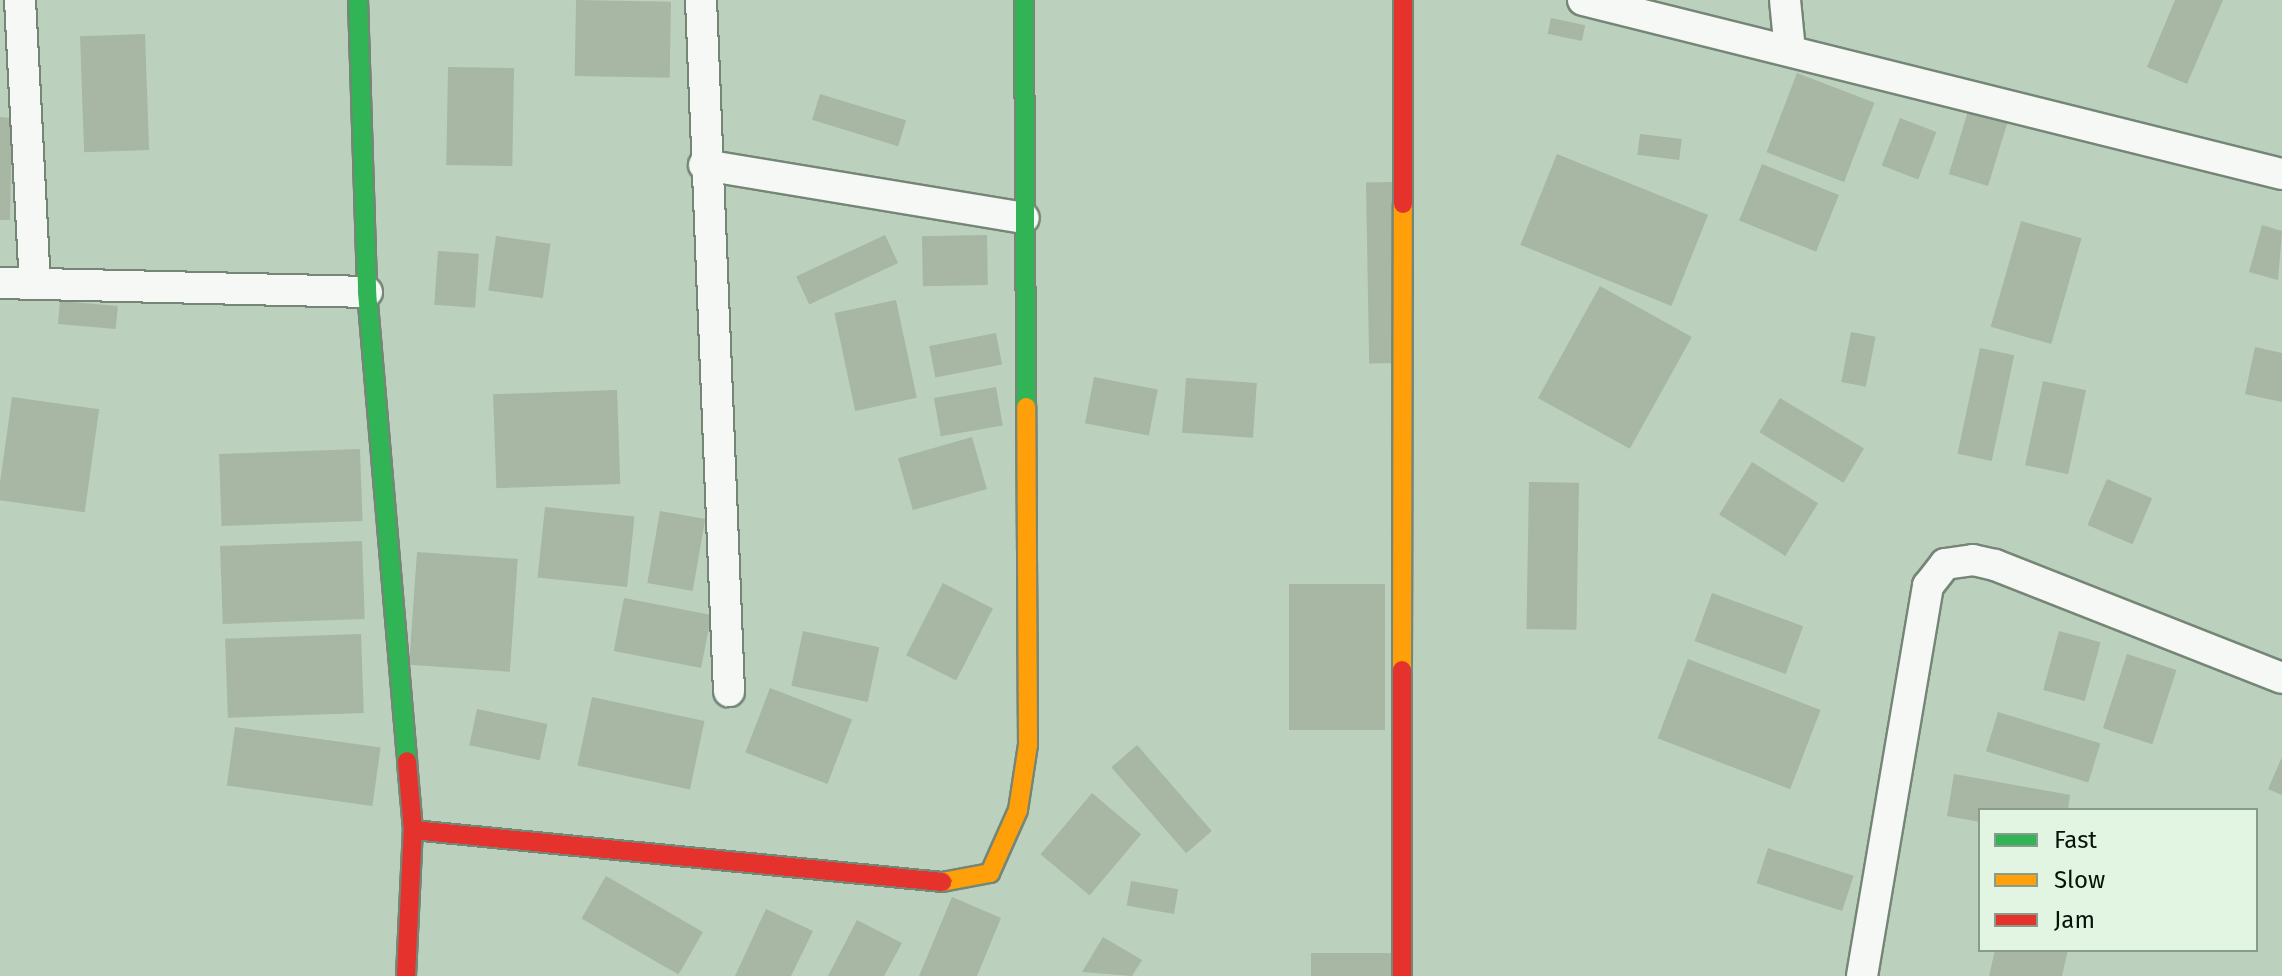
<!DOCTYPE html>
<html>
<head>
<meta charset="utf-8">
<style>
  body { margin:0 }
  #map { position:relative; width:2282px; height:976px; overflow:hidden; background:#bbd1bd; font-family:"Fira Sans",sans-serif }
  div>[style] { position:absolute }
  [style*='--x'] { left:calc(var(--x)*1px); top:calc(var(--y)*1px); width:calc(var(--w)*1px); rotate:calc(var(--a)*1deg) }
  .building>* { inset:0; background:#a8b6a4; transform-origin:0 0 }
  .roads { filter:drop-shadow(2px 0 #758677) drop-shadow(-2px 0 #758677) drop-shadow(0 2px #758677) drop-shadow(0 -2px #758677) }
  .street>* { height:30px; margin:-15px; padding:0 15px; transform-origin:15px; border-radius:15px; background:#f5f8f5 }
  .fast>* { height:18px; margin:-9px; padding:0 9px; transform-origin:9px; border-radius:9px; background:#30b455 }
  .slow>* { height:18px; margin:-9px; padding:0 9px; transform-origin:9px; border-radius:9px; background:#ff9f0a }
  .jam>* { height:18px; margin:-9px; padding:0 9px; transform-origin:9px; border-radius:9px; background:#e5322d }
  span { translate:-50% -50%; white-space:nowrap; text-align:center; line-height:1.15; -webkit-text-stroke:7px #e1f5e2; paint-order:stroke }
  .legend { position:absolute; left:1978px; top:808px; width:280px; height:144px; box-sizing:border-box; background:#e1f5e2; border:2px solid #899b8a; margin:0; padding:10px 14px; list-style:none; font-size:24px; color:#051307 }
  .legend li { display:flex; align-items:center; gap:16px; height:40px }
  .legend b { width:40px; border:2px solid #899b8a }
</style>
</head>
<body>
<div id="map">
  <div class="building">
    <i style="left:576px;top:0;width:95px;height:76px;rotate:1deg"></i>
    <i style="clip-path:polygon(2175px 0,2223px 0,2187px 84px,2147px 67px)"></i>
    <i style="left:1551px;top:18px;width:35px;height:16px;rotate:12deg"></i>
    <i style="left:145px;top:34px;width:116px;height:65px;rotate:88deg"></i>
    <i style="left:448px;top:67px;width:66px;height:98px;rotate:1deg"></i>
    <i style="left:1797px;top:73px;width:83px;height:85px;rotate:21deg"></i>
    <i style="left:820px;top:94px;width:90px;height:27px;rotate:17deg"></i>
    <i style="left:1969px;top:108px;width:41px;height:69px;rotate:17deg"></i>
    <i style="clip-path:polygon(0 117px,12px 118px,10px 220px,0 220px)"></i>
    <i style="left:1900px;top:118px;width:39px;height:51px;rotate:21deg"></i>
    <i style="left:1640px;top:134px;width:42px;height:21px;rotate:7deg"></i>
    <i style="left:1557px;top:154px;width:163px;height:98px;rotate:22deg"></i>
    <i style="left:1762px;top:164px;width:83px;height:61px;rotate:22deg"></i>
    <i style="left:1394px;top:182px;width:181px;height:28px;rotate:89deg"></i>
    <i style="left:2021px;top:221px;width:63px;height:110px;rotate:16deg"></i>
    <i style="clip-path:polygon(2262px 225px,2282px 231px,2278px 280px,2249px 272px)"></i>
    <i style="left:885px;top:235px;width:31px;height:98px;rotate:65deg"></i>
    <i style="left:987px;top:235px;width:50px;height:65px;rotate:89deg"></i>
    <i style="left:496px;top:236px;width:55px;height:55px;rotate:8deg"></i>
    <i style="left:438px;top:251px;width:41px;height:54px;rotate:4deg"></i>
    <i style="left:1600px;top:286px;width:105px;height:128px;rotate:29deg"></i>
    <i style="left:896px;top:300px;width:100px;height:63px;rotate:78deg"></i>
    <i style="left:60px;top:301px;width:58px;height:23px;rotate:5deg"></i>
    <i style="left:1851px;top:332px;width:25px;height:51px;rotate:11deg"></i>
    <i style="left:996px;top:333px;width:32px;height:68px;rotate:79deg"></i>
    <i style="clip-path:polygon(2255px 347px,2282px 353px,2282px 402px,2245px 394px)"></i>
    <i style="left:1980px;top:348px;width:35px;height:108px;rotate:12deg"></i>
    <i style="left:1094px;top:377px;width:65px;height:47px;rotate:11deg"></i>
    <i style="left:1186px;top:378px;width:71px;height:55px;rotate:4deg"></i>
    <i style="left:2043px;top:381px;width:44px;height:86px;rotate:12deg"></i>
    <i style="left:996px;top:387px;width:39px;height:63px;rotate:80deg"></i>
    <i style="left:617px;top:390px;width:94px;height:124px;rotate:88deg"></i>
    <i style="left:12px;top:397px;width:88px;height:104px;rotate:8deg"></i>
    <i style="left:1780px;top:398px;width:98px;height:40px;rotate:31deg"></i>
    <i style="left:972px;top:437px;width:54px;height:77px;rotate:74deg"></i>
    <i style="left:360px;top:449px;width:72px;height:141px;rotate:88deg"></i>
    <i style="left:1752px;top:462px;width:78px;height:62px;rotate:32deg"></i>
    <i style="left:2107px;top:479px;width:49px;height:50px;rotate:23deg"></i>
    <i style="left:1529px;top:482px;width:50px;height:147px;rotate:1deg"></i>
    <i style="left:545px;top:507px;width:90px;height:71px;rotate:6deg"></i>
    <i style="left:660px;top:511px;width:46px;height:73px;rotate:10deg"></i>
    <i style="left:362px;top:541px;width:78px;height:142px;rotate:88deg"></i>
    <i style="left:417px;top:552px;width:101px;height:113px;rotate:4deg"></i>
    <i style="left:943px;top:583px;width:56px;height:81px;rotate:27deg"></i>
    <i style="left:1289px;top:584px;width:96px;height:146px"></i>
    <i style="left:1712px;top:593px;width:97px;height:51px;rotate:20deg"></i>
    <i style="left:624px;top:598px;width:89px;height:54px;rotate:11deg"></i>
    <i style="left:803px;top:631px;width:78px;height:56px;rotate:12deg"></i>
    <i style="left:2059px;top:631px;width:43px;height:61px;rotate:15deg"></i>
    <i style="left:361px;top:634px;width:79px;height:136px;rotate:88deg"></i>
    <i style="left:2127px;top:654px;width:52px;height:78px;rotate:18deg"></i>
    <i style="left:1688px;top:659px;width:142px;height:85px;rotate:21deg"></i>
    <i style="left:770px;top:688px;width:88px;height:69px;rotate:21deg"></i>
    <i style="left:592px;top:697px;width:115px;height:70px;rotate:12deg"></i>
    <i style="left:477px;top:709px;width:72px;height:37px;rotate:12deg"></i>
    <i style="left:1998px;top:712px;width:107px;height:41px;rotate:17deg"></i>
    <i style="left:235px;top:727px;width:147px;height:59px;rotate:8deg"></i>
    <i style="left:1137px;top:745px;width:114px;height:34px;rotate:49deg"></i>
    <i style="clip-path:polygon(2282px 757px,2282px 795px,2268px 789px)"></i>
    <i style="clip-path:polygon(1954px 774px,2070px 795px,2068px 810px,1980px 810px,1980px 822px,1947px 816px)"></i>
    <i style="left:1092px;top:793px;width:64px;height:80px;rotate:40deg"></i>
    <i style="left:1768px;top:848px;width:90px;height:37px;rotate:18deg"></i>
    <i style="left:606px;top:876px;width:112px;height:49px;rotate:30deg"></i>
    <i style="left:1131px;top:881px;width:48px;height:25px;rotate:10deg"></i>
    <i style="clip-path:polygon(952px 897px,1001px 918px,977px 976px,919px 976px)"></i>
    <i style="clip-path:polygon(766px 909px,813px 931px,791px 976px,735px 976px)"></i>
    <i style="clip-path:polygon(857px 920px,902px 943px,884px 976px,828px 976px)"></i>
    <i style="clip-path:polygon(1103px 937px,1142px 960px,1132px 976px,1082px 972px)"></i>
    <i style="clip-path:polygon(1995px 950px,2068px 950px,2062px 976px,1989px 976px)"></i>
    <i style="left:1311px;top:953px;width:80px;height:23px"></i>
  </div>
  <div class="roads">
    <div class="street">
      <i style="--x:20;--y:0;--w:284;--a:87"></i>
      <i style="--x:701;--y:0;--w:692;--a:87.68"></i>
      <i style="--x:1583;--y:0;--w:720;--a:13.98"></i>
      <i style="--x:1785;--y:0;--w:51;--a:84.4"></i>
      <i style="--x:704;--y:165;--w:324;--a:9.4"></i>
      <i style="--x:0;--y:283;--w:367;--a:1.4"></i>
      <i style="--x:1862;--y:976;--w:396;--a:-80.4"></i>
      <i style="--x:1928;--y:586;--w:28;--a:-52"></i>
      <i style="--x:1945;--y:564;--w:28;--a:-8"></i>
      <i style="--x:1973;--y:560;--w:23;--a:13"></i>
      <i style="--x:1995;--y:565;--w:308;--a:21.5"></i>
    </div>
    <div class="fast">
      <i style="--x:358;--y:0;--w:292;--a:88.2"></i>
      <i style="--x:367;--y:292;--w:471;--a:85.1"></i>
      <i style="--x:1024;--y:0;--w:407;--a:89.7"></i>
    </div>
    <div class="slow">
      <i style="--x:1402;--y:670;--w:466;--a:-89.9"></i>
      <i style="--x:942;--y:882;--w:49;--a:-10.6"></i>
      <i style="--x:990;--y:873;--w:69;--a:-66"></i>
      <i style="--x:1018;--y:810;--w:66;--a:-81.3"></i>
      <i style="--x:1028;--y:745;--w:338;--a:-90.3"></i>
    </div>
    <div class="jam">
      <i style="--x:1403;--y:204;--w:204;--a:-90"></i>
      <i style="--x:413;--y:830;--w:532;--a:5.61"></i>
      <i style="--x:406;--y:976;--w:146;--a:-87.3"></i>
      <i style="--x:413;--y:830;--w:69;--a:-95"></i>
      <i style="--x:1402;--y:976;--w:306;--a:-90"></i>
    </div>
  </div>
  <ul class="legend">
  <li><b style="height:10px;background:#30b455"></b>Fast</li>
  <li><b style="height:10px;background:#ff9f0a"></b>Slow</li>
  <li><b style="height:10px;background:#e5322d"></b>Jam</li>
  </ul>
</div>
</body>
</html>
